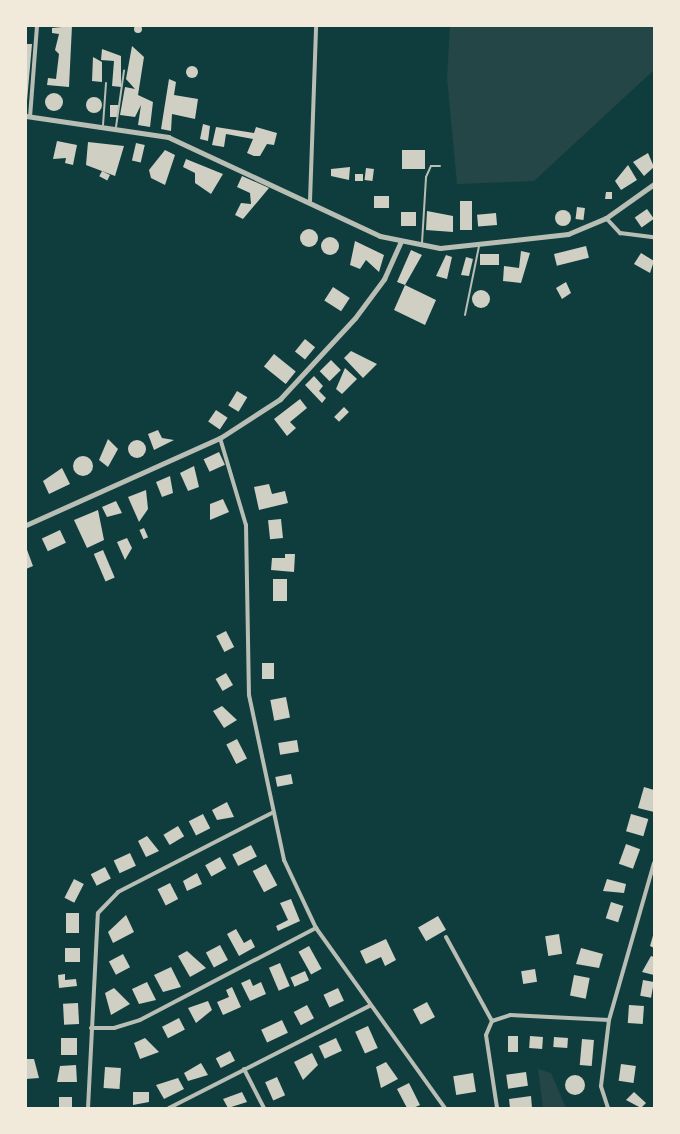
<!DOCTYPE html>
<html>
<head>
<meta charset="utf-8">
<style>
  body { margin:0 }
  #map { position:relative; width:680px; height:1134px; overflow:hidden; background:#0f3d3e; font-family:Rubik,sans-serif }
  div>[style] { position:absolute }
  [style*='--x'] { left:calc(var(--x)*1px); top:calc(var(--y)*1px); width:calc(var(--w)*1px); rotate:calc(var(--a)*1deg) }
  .green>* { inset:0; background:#244646 }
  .building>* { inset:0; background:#cfcfc3; transform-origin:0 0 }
  .round { border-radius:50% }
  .service>* { height:2px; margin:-1px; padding:0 1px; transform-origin:1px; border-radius:1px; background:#b8beb3 }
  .minor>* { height:4px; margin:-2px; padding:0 2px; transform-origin:2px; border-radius:2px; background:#b8beb3 }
  .tertiary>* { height:5px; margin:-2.5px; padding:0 2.5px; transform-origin:2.5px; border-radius:2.5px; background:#b8beb3 }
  span { translate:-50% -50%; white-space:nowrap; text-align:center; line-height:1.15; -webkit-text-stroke:6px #f1e9da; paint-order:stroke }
  .frame { position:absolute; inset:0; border:27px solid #f1e9da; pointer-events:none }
</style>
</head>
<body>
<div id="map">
  <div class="green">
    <i style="clip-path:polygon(450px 26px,654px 26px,654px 70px,534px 181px,457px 184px,447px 78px)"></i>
    <i style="clip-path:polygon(538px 1069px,551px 1073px,566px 1108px,543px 1108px)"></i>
  </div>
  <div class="building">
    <i class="round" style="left:134px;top:25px;width:8px;height:8px"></i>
    <i style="clip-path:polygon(72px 26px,69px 87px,47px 85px,48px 78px,56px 79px,59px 54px,55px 50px,59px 34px,52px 33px,52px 28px)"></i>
    <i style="clip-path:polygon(26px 44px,32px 44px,27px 101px,26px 101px)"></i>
    <i style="clip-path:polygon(132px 46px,144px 57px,138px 95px,153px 102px,150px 127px,138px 125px,141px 105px,135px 117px,120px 115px,125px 87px,135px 89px,126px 79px)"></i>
    <i style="clip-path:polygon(102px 49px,121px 56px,121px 87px,112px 86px,114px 61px,101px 60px)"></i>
    <i style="clip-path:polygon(93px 57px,102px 62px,102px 82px,92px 81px)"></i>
    <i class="round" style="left:186px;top:66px;width:12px;height:12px"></i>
    <i style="clip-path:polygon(169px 79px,176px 82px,174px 95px,198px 99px,195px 119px,172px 114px,171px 131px,161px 129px)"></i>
    <i class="round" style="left:45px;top:93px;width:18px;height:18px"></i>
    <i class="round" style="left:86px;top:97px;width:16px;height:16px"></i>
    <i style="left:110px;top:105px;width:8px;height:12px"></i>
    <i style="clip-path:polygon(203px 124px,210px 126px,208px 141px,200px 139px)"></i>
    <i style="clip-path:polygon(216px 127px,254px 133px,256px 127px,277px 133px,274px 145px,267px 144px,260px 156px,254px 156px,247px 153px,253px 139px,226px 134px,224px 147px,212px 145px)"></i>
    <i style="clip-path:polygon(57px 141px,77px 145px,73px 165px,65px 163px,66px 158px,53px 159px)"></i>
    <i style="clip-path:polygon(88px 142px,124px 146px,115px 176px,86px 165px)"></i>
    <i style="left:136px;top:143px;width:9px;height:18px;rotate:13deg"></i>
    <i style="clip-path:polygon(165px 150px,175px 155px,165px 185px,151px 178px,149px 170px)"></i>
    <i style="left:402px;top:150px;width:23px;height:19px"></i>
    <i style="clip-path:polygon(648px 153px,654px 167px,644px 176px,633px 162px)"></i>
    <i style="clip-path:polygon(186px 159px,223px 174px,211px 194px,195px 183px,195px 173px,183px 167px)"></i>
    <i style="clip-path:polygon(628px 165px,637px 180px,621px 190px,615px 181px)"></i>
    <i style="clip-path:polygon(350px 167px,349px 180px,331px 176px,331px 169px)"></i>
    <i style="left:366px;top:168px;width:8px;height:12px;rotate:7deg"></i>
    <i style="left:102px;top:171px;width:9px;height:6px;rotate:27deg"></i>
    <i style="left:355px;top:174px;width:8px;height:7px"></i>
    <i style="clip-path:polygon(242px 176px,269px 188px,243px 219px,235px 215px,241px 203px,251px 204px,250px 193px,237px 187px)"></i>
    <i style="clip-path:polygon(606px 192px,612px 192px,612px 199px,605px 199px)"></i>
    <i style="left:374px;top:196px;width:15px;height:12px"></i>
    <i style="left:460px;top:201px;width:12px;height:29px"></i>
    <i style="left:577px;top:207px;width:8px;height:12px;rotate:7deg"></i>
    <i style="left:647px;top:209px;width:12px;height:15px;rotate:55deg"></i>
    <i class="round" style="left:555px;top:210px;width:16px;height:16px"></i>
    <i style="clip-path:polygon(427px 211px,453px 216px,453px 232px,426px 230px)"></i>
    <i style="left:416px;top:212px;width:14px;height:15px;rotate:90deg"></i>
    <i style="left:496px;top:213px;width:12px;height:19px;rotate:85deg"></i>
    <i class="round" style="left:300px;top:229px;width:18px;height:18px"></i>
    <i class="round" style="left:321px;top:237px;width:18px;height:18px"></i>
    <i style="clip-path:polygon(355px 241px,384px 255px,379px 272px,366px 260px,360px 269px,350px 265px)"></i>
    <i style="left:586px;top:246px;width:12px;height:33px;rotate:76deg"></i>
    <i style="clip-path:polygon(411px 250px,422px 255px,405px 285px,436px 300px,425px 325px,394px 310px,405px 285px,397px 282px)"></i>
    <i style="clip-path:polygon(521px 251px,530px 253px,521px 283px,503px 281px,504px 266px,519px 268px)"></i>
    <i style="clip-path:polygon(641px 253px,654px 261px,650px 273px,634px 264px)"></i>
    <i style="left:499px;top:254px;width:11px;height:19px;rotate:90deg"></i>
    <i style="clip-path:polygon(446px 255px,452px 257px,447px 279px,436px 276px)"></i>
    <i style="clip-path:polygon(466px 257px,473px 259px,469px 276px,461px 275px)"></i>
    <i style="clip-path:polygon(566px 282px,571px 293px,562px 299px,556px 288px)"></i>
    <i style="left:333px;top:287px;width:20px;height:16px;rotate:33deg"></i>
    <i class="round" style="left:472px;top:290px;width:18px;height:18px"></i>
    <i style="left:305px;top:339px;width:13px;height:16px;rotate:39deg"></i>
    <i style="clip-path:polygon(351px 351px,377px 364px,363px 378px,344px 358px)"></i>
    <i style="left:274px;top:354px;width:28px;height:16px;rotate:39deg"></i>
    <i style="left:331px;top:360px;width:14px;height:16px;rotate:45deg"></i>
    <i style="clip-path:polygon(345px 368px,357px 379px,342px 394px,336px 389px)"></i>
    <i style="clip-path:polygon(314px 376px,323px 386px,319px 391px,326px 398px,322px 403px,305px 385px)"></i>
    <i style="left:237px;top:391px;width:12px;height:17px;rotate:31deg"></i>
    <i style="clip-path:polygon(300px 399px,307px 408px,290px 422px,296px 428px,287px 436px,274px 419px)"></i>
    <i style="left:344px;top:407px;width:7px;height:14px;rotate:45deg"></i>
    <i style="left:216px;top:410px;width:14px;height:14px;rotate:34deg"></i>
    <i style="clip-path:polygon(158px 430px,162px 438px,174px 440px,154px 450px,148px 434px)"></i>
    <i style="clip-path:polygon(108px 439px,118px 449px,108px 467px,99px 460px)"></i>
    <i class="round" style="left:128px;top:440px;width:18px;height:18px"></i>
    <i style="left:219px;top:452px;width:14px;height:17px;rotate:65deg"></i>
    <i class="round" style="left:73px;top:456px;width:20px;height:20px"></i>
    <i style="clip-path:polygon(194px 466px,199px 487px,188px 491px,180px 473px)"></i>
    <i style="clip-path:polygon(62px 468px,70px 484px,49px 494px,43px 481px)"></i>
    <i style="clip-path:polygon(170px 476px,173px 493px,162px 497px,156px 482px)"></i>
    <i style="clip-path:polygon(269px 484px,272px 494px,285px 491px,288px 503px,259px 510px,254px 487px)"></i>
    <i style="clip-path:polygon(146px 490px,148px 509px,139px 522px,128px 497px)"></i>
    <i style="clip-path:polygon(223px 499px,229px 512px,210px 520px,210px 504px)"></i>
    <i style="clip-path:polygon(116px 501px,122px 513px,107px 517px,102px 507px)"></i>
    <i style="clip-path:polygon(98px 510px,104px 540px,87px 548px,74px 520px)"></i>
    <i style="left:281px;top:519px;width:19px;height:13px;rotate:84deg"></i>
    <i style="left:144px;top:528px;width:10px;height:5px;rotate:66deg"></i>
    <i style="left:60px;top:530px;width:14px;height:20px;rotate:65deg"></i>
    <i style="clip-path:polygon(127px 538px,132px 548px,125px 560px,117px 542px)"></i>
    <i style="clip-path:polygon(26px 547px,33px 566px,26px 569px)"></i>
    <i style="left:103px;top:550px;width:30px;height:10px;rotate:67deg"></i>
    <i style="clip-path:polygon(285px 554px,295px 554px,294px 572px,271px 570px,272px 558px,285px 558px)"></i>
    <i style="left:273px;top:579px;width:14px;height:22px"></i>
    <i style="left:226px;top:631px;width:18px;height:11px;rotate:63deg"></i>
    <i style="left:262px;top:663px;width:12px;height:16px"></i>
    <i style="left:226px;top:673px;width:14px;height:12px;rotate:60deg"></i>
    <i style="left:286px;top:697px;width:21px;height:16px;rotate:79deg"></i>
    <i style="clip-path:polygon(222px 706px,237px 720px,224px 728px,213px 711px)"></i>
    <i style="left:237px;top:739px;width:22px;height:12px;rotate:63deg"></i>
    <i style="left:297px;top:740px;width:12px;height:19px;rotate:81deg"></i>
    <i style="left:291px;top:774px;width:10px;height:16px;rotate:79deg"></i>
    <i style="clip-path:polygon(644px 787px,654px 790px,654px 812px,638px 808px)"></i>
    <i style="clip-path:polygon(227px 802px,234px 817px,217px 820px,212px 810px)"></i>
    <i style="left:203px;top:814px;width:16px;height:16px;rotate:63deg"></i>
    <i style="left:631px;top:814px;width:18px;height:18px;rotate:16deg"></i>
    <i style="left:178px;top:826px;width:12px;height:17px;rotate:59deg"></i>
    <i style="clip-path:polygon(147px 836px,159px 851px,146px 857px,138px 841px)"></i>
    <i style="left:626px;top:844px;width:15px;height:21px;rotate:20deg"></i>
    <i style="left:251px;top:845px;width:13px;height:21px;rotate:63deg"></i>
    <i style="left:130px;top:853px;width:14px;height:18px;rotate:65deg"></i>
    <i style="left:220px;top:857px;width:13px;height:17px;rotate:61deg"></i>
    <i style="left:266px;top:864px;width:24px;height:15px;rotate:62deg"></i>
    <i style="left:105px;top:867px;width:13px;height:16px;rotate:63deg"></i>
    <i style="clip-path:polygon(197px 873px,202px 884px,187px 891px,183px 881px)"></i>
    <i style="left:74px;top:879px;width:11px;height:21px;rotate:27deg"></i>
    <i style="clip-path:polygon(607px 879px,626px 884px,624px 893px,603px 891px)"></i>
    <i style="left:170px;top:883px;width:18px;height:14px;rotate:63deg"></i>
    <i style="clip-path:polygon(291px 899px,300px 921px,278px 931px,276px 926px,288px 920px,280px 903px)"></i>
    <i style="left:611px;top:902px;width:13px;height:17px;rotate:18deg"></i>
    <i style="left:66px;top:913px;width:13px;height:20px"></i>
    <i style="clip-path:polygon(126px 915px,134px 932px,113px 943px,108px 932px)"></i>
    <i style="left:438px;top:916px;width:16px;height:23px;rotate:60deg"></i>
    <i style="clip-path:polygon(236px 929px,244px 943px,251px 939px,255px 947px,239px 956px,227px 934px)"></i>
    <i style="clip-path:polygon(654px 932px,654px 948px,650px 946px)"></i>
    <i style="left:559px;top:934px;width:20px;height:14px;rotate:81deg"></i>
    <i style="clip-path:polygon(386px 939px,396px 960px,385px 966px,381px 957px,366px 964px,360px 951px)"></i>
    <i style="left:220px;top:945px;width:17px;height:16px;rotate:62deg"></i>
    <i style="left:309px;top:946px;width:26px;height:12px;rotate:61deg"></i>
    <i style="left:80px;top:948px;width:14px;height:15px;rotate:90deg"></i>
    <i style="clip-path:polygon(581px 948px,603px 954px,599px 968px,576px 964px)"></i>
    <i style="clip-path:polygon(187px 951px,206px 968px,190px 977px,178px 956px)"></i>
    <i style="left:123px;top:954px;width:15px;height:16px;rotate:62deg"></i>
    <i style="clip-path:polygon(651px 956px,654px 957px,654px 975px,642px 972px)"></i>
    <i style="left:280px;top:963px;width:25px;height:12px;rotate:67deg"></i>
    <i style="clip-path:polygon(171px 967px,181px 987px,163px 992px,154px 975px)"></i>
    <i style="left:535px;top:969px;width:13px;height:14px;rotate:81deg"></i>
    <i style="left:305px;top:971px;width:10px;height:16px;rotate:66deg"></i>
    <i style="clip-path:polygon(65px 974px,65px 980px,76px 979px,77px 986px,59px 988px,58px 975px)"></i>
    <i style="left:574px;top:975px;width:16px;height:21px;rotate:11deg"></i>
    <i style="clip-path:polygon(250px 979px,253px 986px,261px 982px,266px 994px,250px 1001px,241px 983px)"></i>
    <i style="left:643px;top:980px;width:11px;height:16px;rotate:10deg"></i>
    <i style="clip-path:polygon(147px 982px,156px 1000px,139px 1004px,132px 989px)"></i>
    <i style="clip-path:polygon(232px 987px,241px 1007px,223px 1015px,217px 1002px,229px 997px,226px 990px)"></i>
    <i style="clip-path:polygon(114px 988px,130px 1004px,111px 1015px,105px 993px)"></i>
    <i style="left:338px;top:988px;width:14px;height:16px;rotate:65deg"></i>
    <i style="clip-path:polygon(208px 1001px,212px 1010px,196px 1023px,188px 1008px)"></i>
    <i style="left:427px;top:1002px;width:17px;height:16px;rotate:62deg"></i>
    <i style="left:78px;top:1003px;width:21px;height:15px;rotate:87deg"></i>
    <i style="left:307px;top:1005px;width:15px;height:15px;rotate:62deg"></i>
    <i style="left:629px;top:1005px;width:15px;height:18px;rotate:4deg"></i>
    <i style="left:179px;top:1018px;width:13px;height:19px;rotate:63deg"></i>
    <i style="left:282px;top:1020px;width:14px;height:23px;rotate:65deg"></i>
    <i style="left:368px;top:1026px;width:24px;height:14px;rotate:66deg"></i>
    <i style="left:508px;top:1036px;width:10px;height:16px"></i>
    <i style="left:530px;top:1036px;width:13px;height:12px;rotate:4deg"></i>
    <i style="left:554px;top:1037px;width:14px;height:10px;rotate:4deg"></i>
    <i style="left:61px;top:1038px;width:16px;height:17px"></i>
    <i style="clip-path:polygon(145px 1038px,159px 1052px,140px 1059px,134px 1043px)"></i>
    <i style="left:336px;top:1038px;width:14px;height:19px;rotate:65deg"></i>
    <i style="left:582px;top:1039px;width:12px;height:26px;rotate:5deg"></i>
    <i style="left:230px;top:1051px;width:11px;height:16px;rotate:63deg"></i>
    <i style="clip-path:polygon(312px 1053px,318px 1065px,303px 1080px,294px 1062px)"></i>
    <i style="clip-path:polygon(26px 1059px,34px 1059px,39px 1078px,26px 1079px)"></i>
    <i style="clip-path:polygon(386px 1062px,398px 1079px,381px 1088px,376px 1067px)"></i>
    <i style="clip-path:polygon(201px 1063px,208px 1075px,188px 1081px,184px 1073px)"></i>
    <i style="left:621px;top:1064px;width:15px;height:17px;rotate:8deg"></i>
    <i style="clip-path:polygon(76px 1065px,77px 1082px,57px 1082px,60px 1066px)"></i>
    <i style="left:105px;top:1067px;width:16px;height:21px;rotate:4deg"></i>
    <i style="left:526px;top:1072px;width:14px;height:20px;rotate:82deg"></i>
    <i style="left:473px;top:1073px;width:19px;height:20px;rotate:81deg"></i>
    <i class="round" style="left:565px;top:1075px;width:20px;height:20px"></i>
    <i style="left:277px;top:1077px;width:20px;height:13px;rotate:66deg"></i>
    <i style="clip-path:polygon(178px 1078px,184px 1089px,164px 1099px,156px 1085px)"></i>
    <i style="clip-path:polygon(409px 1083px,420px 1105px,413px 1108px,407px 1108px,397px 1089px)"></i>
    <i style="clip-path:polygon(133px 1092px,149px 1092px,149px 1102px,133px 1105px)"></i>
    <i style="clip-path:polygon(242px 1092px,247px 1102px,228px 1108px,223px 1099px)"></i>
    <i style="clip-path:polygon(634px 1092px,646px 1103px,641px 1108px,626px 1100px)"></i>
    <i style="clip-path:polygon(531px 1096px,532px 1108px,510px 1108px,509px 1099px)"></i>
    <i style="left:59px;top:1097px;width:13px;height:11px"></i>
  </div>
  <div class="service">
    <i style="--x:103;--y:125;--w:42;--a:-85.9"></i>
    <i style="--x:116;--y:127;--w:57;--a:-81.9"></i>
    <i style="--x:422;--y:243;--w:66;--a:-86.5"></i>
    <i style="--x:426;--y:177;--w:12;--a:-66"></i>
    <i style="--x:431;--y:166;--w:9;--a:0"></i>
    <i style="--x:465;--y:315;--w:70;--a:-78.5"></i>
  </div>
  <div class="minor">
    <i style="--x:30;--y:117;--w:91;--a:-85.6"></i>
    <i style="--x:310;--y:201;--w:175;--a:-88"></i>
    <i style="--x:606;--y:218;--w:21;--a:47"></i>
    <i style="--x:620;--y:233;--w:34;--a:7"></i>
    <i style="--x:220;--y:438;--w:91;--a:73.4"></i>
    <i style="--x:246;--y:525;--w:170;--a:89"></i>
    <i style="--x:249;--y:695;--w:169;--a:78"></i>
    <i style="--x:284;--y:860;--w:75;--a:64.8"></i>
    <i style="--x:316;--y:928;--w:221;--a:54.4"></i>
    <i style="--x:446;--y:937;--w:96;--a:61.3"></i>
    <i style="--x:492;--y:1021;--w:15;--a:113"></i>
    <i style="--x:486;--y:1035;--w:74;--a:81.4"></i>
    <i style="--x:492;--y:1021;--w:19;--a:-18"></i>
    <i style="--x:510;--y:1015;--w:99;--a:2.9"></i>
    <i style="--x:91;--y:1028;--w:23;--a:0"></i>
    <i style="--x:114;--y:1028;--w:27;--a:-17"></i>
    <i style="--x:140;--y:1020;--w:199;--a:-27.6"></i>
    <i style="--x:244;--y:1069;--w:44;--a:62.9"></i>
    <i style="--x:88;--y:1108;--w:195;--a:-87.1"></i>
    <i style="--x:98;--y:913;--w:29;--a:-46"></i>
    <i style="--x:118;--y:892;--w:173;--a:-27.2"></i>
    <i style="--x:169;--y:1108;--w:225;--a:-27"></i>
    <i style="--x:608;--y:1108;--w:23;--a:-108"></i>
    <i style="--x:601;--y:1086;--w:66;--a:-83.1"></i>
    <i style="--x:609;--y:1020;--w:163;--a:-74"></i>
  </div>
  <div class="tertiary">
    <i style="--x:26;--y:116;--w:144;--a:8.4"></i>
    <i style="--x:168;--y:137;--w:234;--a:25"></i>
    <i style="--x:380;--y:236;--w:61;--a:11.3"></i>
    <i style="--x:440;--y:248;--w:129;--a:-6.2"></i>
    <i style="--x:568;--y:234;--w:41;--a:-22.8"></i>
    <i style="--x:606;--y:218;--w:59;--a:-35.3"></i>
    <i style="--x:26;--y:525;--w:213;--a:-24.2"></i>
    <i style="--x:220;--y:438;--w:72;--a:-33"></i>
    <i style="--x:280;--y:399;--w:110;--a:-47.2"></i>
    <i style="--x:355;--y:318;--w:49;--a:-53.4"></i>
    <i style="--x:384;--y:279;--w:42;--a:-65.9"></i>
  </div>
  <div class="frame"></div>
</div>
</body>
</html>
